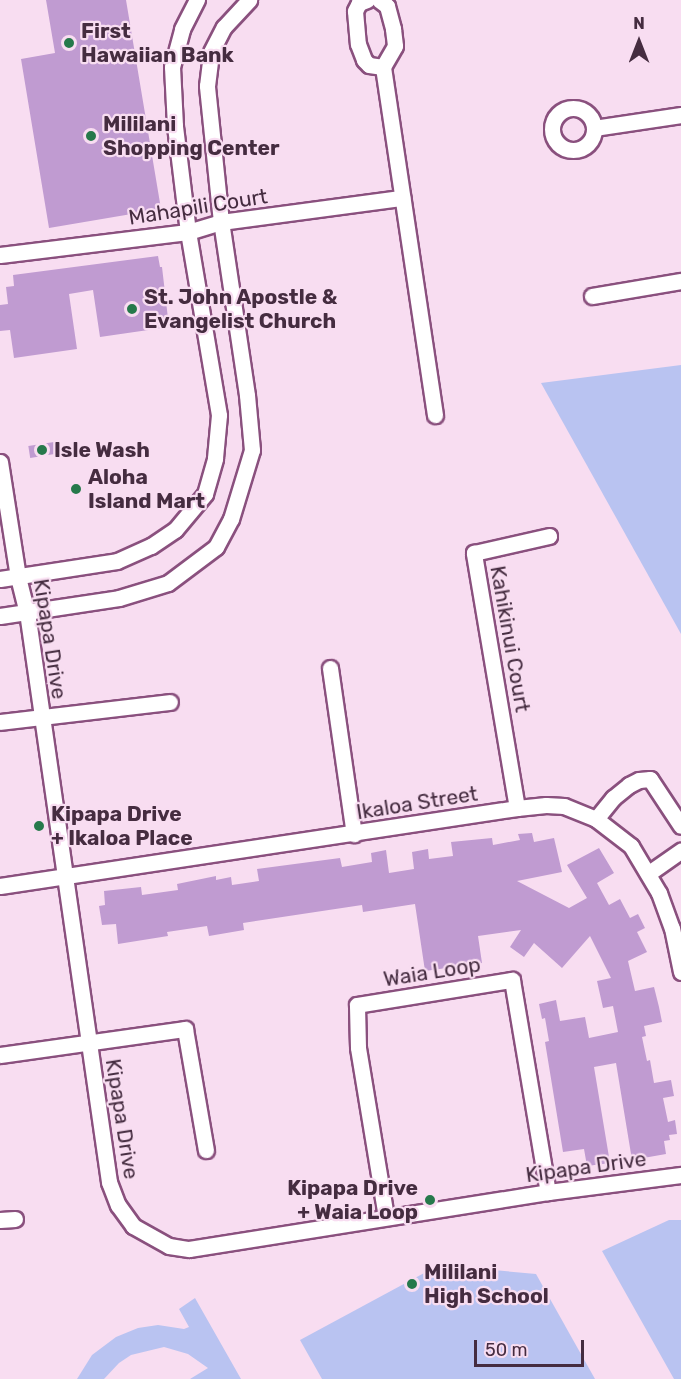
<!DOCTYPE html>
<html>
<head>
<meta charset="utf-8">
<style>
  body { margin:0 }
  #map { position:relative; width:681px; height:1379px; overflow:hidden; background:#f8ddf1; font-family:Rubik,sans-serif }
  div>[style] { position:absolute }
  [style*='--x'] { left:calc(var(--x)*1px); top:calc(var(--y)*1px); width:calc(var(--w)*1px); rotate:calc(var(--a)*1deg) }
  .green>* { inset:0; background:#b9c3f1 }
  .building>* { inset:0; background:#c09bd1; transform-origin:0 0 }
  .roads { filter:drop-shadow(2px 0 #8a507e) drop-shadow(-2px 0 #8a507e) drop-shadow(0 2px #8a507e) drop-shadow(0 -2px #8a507e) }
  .minor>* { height:15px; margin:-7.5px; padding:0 7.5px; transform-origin:7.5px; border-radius:7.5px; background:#fff }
  .minor>.ring { margin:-7.5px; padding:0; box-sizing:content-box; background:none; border:15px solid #fff; border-radius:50% }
  .dots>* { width:16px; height:16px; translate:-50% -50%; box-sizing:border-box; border:3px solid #f8ddf1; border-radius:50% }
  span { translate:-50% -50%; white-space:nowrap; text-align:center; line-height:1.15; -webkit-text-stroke:4.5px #f8ddf1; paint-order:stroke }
  .poi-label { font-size:21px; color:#452c40; font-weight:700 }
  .left { translate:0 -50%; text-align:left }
  .right { translate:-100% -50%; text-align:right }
  .street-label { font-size:21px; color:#452c40 }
  .north { position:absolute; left:609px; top:12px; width:60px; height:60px; -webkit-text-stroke:4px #f8ddf1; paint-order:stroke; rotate:0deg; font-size:16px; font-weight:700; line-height:24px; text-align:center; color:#452c40 }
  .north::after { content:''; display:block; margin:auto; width:21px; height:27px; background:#452c40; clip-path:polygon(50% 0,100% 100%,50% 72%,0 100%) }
  .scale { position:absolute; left:474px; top:1340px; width:110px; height:27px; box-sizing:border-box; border:3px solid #452c40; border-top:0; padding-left:8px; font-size:18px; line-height:21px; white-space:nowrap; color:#452c40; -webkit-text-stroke:4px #f8ddf1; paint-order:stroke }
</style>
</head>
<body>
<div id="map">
  <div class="green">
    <i style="clip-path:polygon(681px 365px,681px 634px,541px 383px)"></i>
    <i style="clip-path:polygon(669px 1220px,681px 1220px,681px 1379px,674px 1379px,602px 1251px)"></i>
    <i style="clip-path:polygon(439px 1265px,536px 1274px,595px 1379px,322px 1379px,300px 1340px)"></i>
    <i style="clip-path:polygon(195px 1298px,241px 1379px,190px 1379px,208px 1368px,188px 1354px,164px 1347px,131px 1355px,119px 1363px,104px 1379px,77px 1379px,92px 1355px,116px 1337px,138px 1328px,158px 1325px,184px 1329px,189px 1327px,179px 1309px)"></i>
  </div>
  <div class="building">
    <i style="clip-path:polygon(46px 0,126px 0,161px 209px,49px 228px,21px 59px,55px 53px)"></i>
    <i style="clip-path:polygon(158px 256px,160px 267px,162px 267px,169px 327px,100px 337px,93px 290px,69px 294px,77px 349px,14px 358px,10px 330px,0 331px,0 305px,8px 304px,6px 287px,14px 286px,13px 275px)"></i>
    <i style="left:54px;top:442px;width:12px;height:26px;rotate:81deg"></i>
    <i style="clip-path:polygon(532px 833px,534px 842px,554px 838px,562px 872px,517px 881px,569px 908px,587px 898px,567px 865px,599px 848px,614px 873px,597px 883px,609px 905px,620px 899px,630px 918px,638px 914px,645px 928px,637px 932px,647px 952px,628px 961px,635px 991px,654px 987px,659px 1007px,662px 1022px,644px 1026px,646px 1036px,642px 1037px,647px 1061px,650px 1060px,654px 1083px,671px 1080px,674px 1096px,663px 1098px,668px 1122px,675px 1120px,677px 1134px,669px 1135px,670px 1140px,664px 1141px,666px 1154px,632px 1160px,616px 1063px,594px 1067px,610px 1163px,587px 1166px,584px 1149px,563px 1152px,545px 1042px,549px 1041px,545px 1018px,542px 1019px,539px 1004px,556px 1000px,560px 1021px,585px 1017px,589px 1038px,618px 1032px,613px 1006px,603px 1008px,597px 981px,611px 978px,590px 936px,562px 968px,534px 943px,524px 957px,510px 947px,521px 930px,478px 936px,482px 963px,425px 971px,415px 904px,363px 912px,362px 905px,243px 923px,244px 930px,209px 936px,207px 926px,167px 932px,168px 936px,118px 944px,116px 924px,102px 925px,99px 906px,105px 905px,104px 891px,141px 887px,142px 895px,178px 890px,177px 884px,216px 876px,216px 880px,231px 877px,232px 885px,259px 881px,257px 869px,340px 858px,342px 867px,372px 862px,371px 853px,386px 850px,389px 873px,414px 869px,412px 852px,428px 849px,429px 859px,453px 856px,451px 842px,492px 838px,493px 845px,520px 840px,518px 834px)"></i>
  </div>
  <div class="roads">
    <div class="minor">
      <i style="--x:367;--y:0;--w:9;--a:159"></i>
      <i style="--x:359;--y:3;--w:9;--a:117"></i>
      <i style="--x:355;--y:11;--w:33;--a:85"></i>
      <i style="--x:358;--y:44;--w:17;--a:69"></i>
      <i style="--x:364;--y:60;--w:7;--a:45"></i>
      <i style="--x:369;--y:65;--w:14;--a:8"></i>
      <i style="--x:379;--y:0;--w:10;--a:37"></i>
      <i style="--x:387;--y:6;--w:24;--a:75"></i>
      <i style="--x:393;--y:29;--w:17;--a:83"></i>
      <i style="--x:395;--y:46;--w:24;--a:120"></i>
      <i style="--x:383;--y:67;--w:352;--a:81.5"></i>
      <i class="ring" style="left:552px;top:108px;width:27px;height:27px"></i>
      <i style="--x:594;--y:128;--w:88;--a:-8.5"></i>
      <i style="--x:0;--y:255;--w:189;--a:-7"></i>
      <i style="--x:188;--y:232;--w:34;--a:-17"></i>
      <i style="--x:221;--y:222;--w:183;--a:-7.6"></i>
      <i style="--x:592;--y:296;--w:90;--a:-9.6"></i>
      <i style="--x:0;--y:462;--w:116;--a:81.1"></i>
      <i style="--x:18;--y:577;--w:36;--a:76"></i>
      <i style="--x:27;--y:612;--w:576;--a:81.81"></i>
      <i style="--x:109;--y:1182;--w:25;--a:69"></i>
      <i style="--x:118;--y:1205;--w:26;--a:54"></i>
      <i style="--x:133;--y:1226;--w:41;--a:29.1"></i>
      <i style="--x:169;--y:1246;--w:20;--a:9"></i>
      <i style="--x:189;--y:1249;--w:363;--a:-9"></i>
      <i style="--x:548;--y:1192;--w:134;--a:-7.3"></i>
      <i style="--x:0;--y:579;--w:118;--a:-8.7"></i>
      <i style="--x:117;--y:561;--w:37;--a:-24"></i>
      <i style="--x:151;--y:546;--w:29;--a:-34"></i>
      <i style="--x:175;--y:530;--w:47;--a:-50.2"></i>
      <i style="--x:205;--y:494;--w:37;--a:-74"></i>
      <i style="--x:215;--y:458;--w:43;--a:-84.7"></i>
      <i style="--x:219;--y:415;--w:186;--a:-99.6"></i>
      <i style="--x:188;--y:232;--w:107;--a:-97"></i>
      <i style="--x:175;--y:126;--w:59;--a:-92.9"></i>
      <i style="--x:172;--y:67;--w:39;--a:-75"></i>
      <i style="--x:182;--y:29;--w:33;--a:-63"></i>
      <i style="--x:0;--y:616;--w:120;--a:-8.6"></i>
      <i style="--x:119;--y:598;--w:51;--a:-17"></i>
      <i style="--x:168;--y:583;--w:60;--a:-36.9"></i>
      <i style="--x:216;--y:547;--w:32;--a:-62"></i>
      <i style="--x:231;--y:519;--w:72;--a:-73.1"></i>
      <i style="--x:252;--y:450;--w:55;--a:-95.2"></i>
      <i style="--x:247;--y:395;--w:175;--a:-98.5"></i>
      <i style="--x:221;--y:222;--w:137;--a:-95.9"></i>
      <i style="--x:207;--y:86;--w:34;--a:-83"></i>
      <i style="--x:211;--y:52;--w:28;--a:-63"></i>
      <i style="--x:224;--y:27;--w:37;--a:-47"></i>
      <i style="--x:330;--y:668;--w:168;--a:81.8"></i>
      <i style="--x:0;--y:722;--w:171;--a:-6.7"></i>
      <i style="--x:517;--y:808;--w:259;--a:-99.6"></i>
      <i style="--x:474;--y:553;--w:77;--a:-12.8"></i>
      <i style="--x:596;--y:819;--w:27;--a:-51"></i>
      <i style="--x:613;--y:798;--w:21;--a:-39"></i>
      <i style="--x:629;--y:785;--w:11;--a:-27"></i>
      <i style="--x:639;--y:780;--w:11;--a:-5"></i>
      <i style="--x:650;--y:779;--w:56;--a:56.6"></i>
      <i style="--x:649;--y:873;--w:39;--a:-35"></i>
      <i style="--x:0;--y:886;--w:523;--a:-8.58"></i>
      <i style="--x:517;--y:808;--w:29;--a:-6"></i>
      <i style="--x:546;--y:805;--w:18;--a:3"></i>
      <i style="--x:564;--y:806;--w:35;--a:22"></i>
      <i style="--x:596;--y:819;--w:44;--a:37.6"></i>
      <i style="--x:631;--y:846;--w:55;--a:59.2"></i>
      <i style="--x:659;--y:893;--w:37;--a:70"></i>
      <i style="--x:672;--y:928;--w:45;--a:78.4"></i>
      <i style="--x:0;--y:1055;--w:187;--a:-8"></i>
      <i style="--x:185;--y:1029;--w:123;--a:80.2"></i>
      <i style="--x:386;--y:1217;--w:172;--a:-99.4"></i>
      <i style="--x:358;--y:1047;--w:42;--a:-91.4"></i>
      <i style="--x:357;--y:1005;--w:157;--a:-9.2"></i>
      <i style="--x:512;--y:980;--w:215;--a:80.4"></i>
      <i style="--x:0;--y:1220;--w:15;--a:-4"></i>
    </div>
  </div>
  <div class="dots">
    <i style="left:69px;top:43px;background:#26794b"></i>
    <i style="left:91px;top:136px;background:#26794b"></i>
    <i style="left:132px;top:309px;background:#26794b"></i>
    <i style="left:42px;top:450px;background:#26794b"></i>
    <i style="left:76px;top:489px;background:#26794b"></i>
    <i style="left:39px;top:826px;background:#26794b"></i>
    <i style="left:430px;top:1200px;background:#26794b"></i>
    <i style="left:412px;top:1284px;background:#26794b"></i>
  </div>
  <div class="poi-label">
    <span class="left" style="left:81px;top:43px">First<br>Hawaiian Bank</span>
    <span class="left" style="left:103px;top:136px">Mililani<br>Shopping Center</span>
    <span class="left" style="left:144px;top:309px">St. John Apostle &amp;<br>Evangelist Church</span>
    <span class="left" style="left:54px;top:450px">Isle Wash</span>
    <span class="left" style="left:88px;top:489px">Aloha<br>Island Mart</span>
    <span class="left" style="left:51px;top:826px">Kipapa Drive<br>+ Ikaloa Place</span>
    <span class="right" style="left:418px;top:1200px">Kipapa Drive<br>+ Waia Loop</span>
    <span class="left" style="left:424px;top:1284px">Mililani<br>High School</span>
  </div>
  <div class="street-label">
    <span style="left:198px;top:207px;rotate:-9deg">Mahapili Court</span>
    <span style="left:50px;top:639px;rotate:81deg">Kipapa Drive</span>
    <span style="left:510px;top:639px;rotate:80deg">Kahikinui Court</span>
    <span style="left:417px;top:803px;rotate:-9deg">Ikaloa Street</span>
    <span style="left:432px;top:972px;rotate:-9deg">Waia Loop</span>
    <span style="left:122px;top:1119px;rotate:81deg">Kipapa Drive</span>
    <span style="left:586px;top:1167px;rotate:-8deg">Kipapa Drive</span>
  </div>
  <div class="north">N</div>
  <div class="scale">50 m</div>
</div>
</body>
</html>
